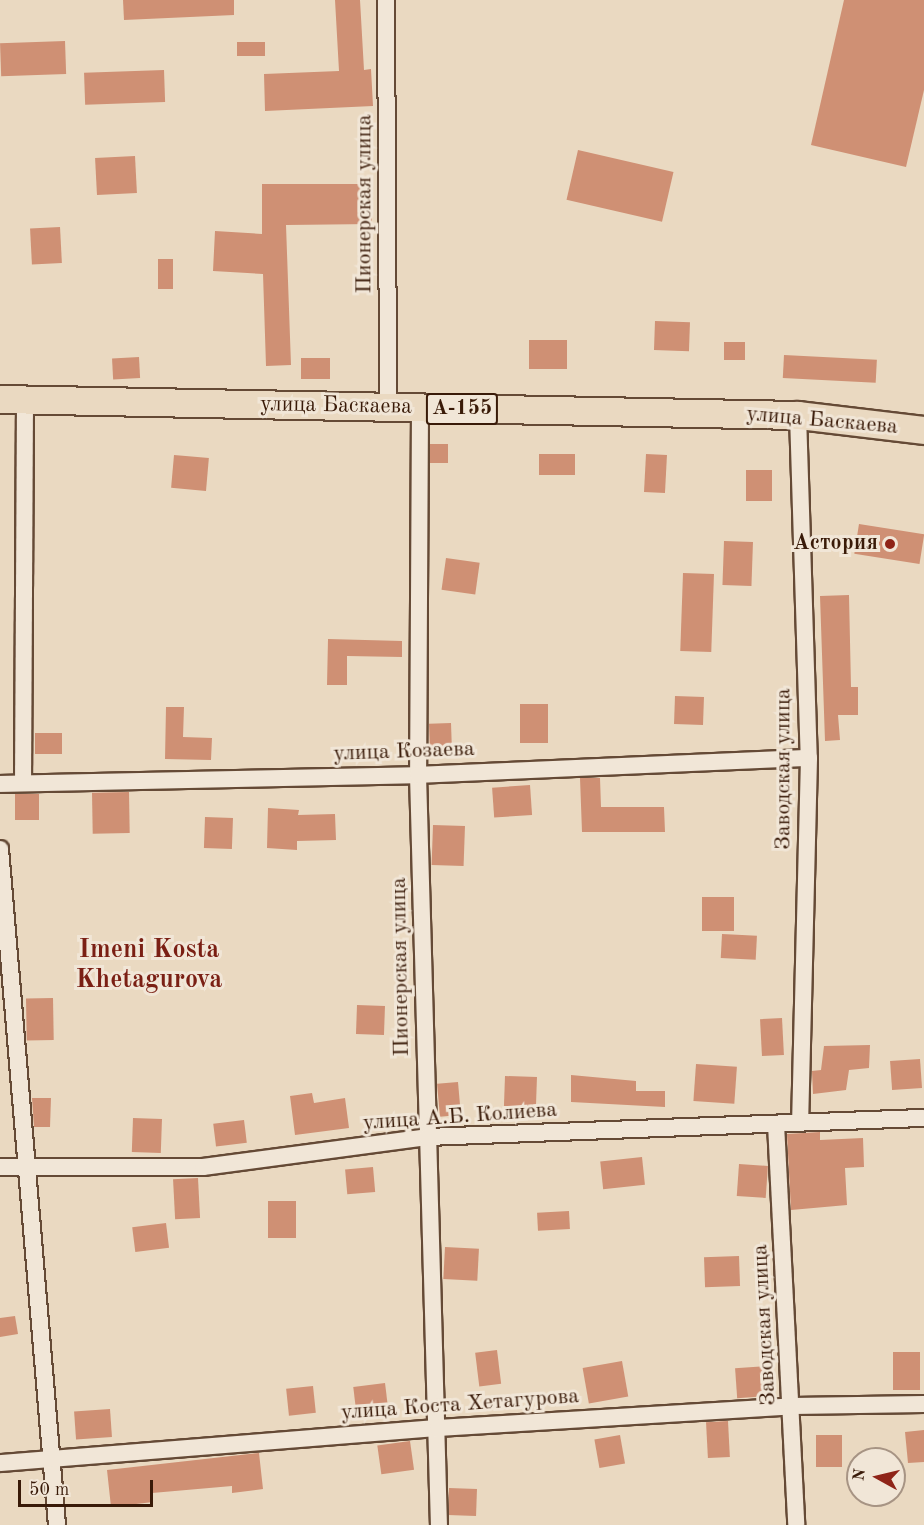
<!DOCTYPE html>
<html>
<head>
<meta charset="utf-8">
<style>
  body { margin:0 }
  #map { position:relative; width:924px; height:1525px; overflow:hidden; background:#ead9c1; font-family:"Old Standard TT",serif }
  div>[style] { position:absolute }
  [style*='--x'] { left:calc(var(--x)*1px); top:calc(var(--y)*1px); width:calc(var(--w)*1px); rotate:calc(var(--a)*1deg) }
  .building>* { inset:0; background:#cf9074; transform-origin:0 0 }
  .roads { filter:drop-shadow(2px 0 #654a36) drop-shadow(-2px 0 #654a36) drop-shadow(0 2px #654a36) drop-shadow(0 -2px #654a36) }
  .street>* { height:16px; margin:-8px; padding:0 8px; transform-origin:8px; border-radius:8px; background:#f1e6d7 }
  .primary>* { height:27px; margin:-13.5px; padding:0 13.5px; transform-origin:13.5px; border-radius:13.5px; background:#ead9c1 }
  .dots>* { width:16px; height:16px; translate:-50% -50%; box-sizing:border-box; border:3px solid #f1e6d7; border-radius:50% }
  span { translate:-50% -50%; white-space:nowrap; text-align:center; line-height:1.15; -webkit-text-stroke:6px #f1e6d7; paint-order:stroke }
  .shield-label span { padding:2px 4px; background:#f1e6d7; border:2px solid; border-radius:4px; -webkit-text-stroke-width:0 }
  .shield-label { font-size:21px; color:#391a08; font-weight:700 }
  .street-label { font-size:22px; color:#391a08 }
  .poi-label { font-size:22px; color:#391a08; font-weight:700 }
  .right { translate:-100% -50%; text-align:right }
  .quarter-label { font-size:26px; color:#7a1f14; font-weight:700 }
  .north { position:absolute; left:846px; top:1447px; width:60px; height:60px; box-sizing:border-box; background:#f1e6d7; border:2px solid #a79484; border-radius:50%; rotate:278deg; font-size:16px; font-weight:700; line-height:24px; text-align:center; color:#391a08 }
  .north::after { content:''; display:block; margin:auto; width:21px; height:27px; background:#8f2418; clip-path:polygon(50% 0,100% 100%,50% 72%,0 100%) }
  .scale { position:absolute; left:18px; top:1480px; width:135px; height:27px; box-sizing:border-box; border:3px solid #391a08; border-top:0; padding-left:8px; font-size:18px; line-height:21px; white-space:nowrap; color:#391a08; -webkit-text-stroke:4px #f1e6d7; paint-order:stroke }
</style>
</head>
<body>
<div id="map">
  <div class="building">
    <i style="clip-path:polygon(123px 0,234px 0,234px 15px,124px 20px)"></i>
    <i style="clip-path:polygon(335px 0,360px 0,364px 70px,371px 69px,373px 106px,265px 111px,264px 74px,339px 71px)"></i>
    <i style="clip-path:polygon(844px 0,924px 0,924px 90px,906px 167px,811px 145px)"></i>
    <i style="left:65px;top:41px;width:33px;height:65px;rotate:88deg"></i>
    <i style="left:265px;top:42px;width:14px;height:28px;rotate:90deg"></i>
    <i style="left:164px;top:70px;width:32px;height:80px;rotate:88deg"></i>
    <i style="left:578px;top:150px;width:98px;height:51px;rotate:13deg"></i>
    <i style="left:135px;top:156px;width:37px;height:40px;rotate:87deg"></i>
    <i style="clip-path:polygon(262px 184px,372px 184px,372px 224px,286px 225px,291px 365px,266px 366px,263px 274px,213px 271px,215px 231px,262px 234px)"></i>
    <i style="left:60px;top:227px;width:36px;height:30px;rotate:87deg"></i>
    <i style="left:158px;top:259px;width:15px;height:30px"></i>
    <i style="left:655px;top:321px;width:35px;height:29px;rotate:2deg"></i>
    <i style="left:529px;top:340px;width:38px;height:29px"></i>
    <i style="left:724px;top:342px;width:21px;height:18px"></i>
    <i style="left:784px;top:355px;width:93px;height:23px;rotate:3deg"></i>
    <i style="left:139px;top:357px;width:21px;height:27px;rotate:87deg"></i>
    <i style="left:301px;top:358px;width:29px;height:21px"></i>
    <i style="left:430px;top:444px;width:18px;height:19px"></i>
    <i style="left:539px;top:454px;width:36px;height:21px"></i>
    <i style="left:646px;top:454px;width:21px;height:38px;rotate:3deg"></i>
    <i style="left:174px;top:455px;width:35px;height:33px;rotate:5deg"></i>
    <i style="left:746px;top:470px;width:26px;height:31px"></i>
    <i style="left:859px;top:524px;width:66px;height:30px;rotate:9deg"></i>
    <i style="left:724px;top:541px;width:29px;height:44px;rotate:2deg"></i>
    <i style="left:446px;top:558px;width:34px;height:32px;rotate:8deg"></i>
    <i style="left:683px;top:573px;width:31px;height:78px;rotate:2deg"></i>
    <i style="clip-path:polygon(849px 595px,851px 687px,858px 687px,858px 715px,838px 715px,840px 740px,825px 741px,820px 596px)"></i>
    <i style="clip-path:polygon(328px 639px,402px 641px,402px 657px,347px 656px,347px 685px,327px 685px)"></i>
    <i style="left:675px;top:696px;width:29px;height:28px;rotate:2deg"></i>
    <i style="left:520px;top:704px;width:28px;height:39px"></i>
    <i style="clip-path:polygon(166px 707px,184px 707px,183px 737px,212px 738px,211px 760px,165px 759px)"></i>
    <i style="left:451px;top:723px;width:28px;height:22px;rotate:88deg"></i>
    <i style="left:35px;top:733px;width:27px;height:21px"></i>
    <i style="clip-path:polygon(580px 778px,600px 778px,601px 807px,664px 807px,665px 832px,582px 832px)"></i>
    <i style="left:530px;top:785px;width:30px;height:38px;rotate:86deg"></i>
    <i style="left:129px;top:792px;width:41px;height:37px;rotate:89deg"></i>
    <i style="left:15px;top:794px;width:24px;height:26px"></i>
    <i style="clip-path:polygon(268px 808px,299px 810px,298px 815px,335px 814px,336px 840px,297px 841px,297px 850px,267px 848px)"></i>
    <i style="left:205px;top:817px;width:28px;height:31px;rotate:2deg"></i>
    <i style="left:433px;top:825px;width:32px;height:40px;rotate:2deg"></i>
    <i style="left:702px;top:897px;width:32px;height:34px"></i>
    <i style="left:722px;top:934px;width:35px;height:24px;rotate:3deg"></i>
    <i style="left:53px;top:998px;width:42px;height:27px;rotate:89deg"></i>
    <i style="left:357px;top:1005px;width:28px;height:29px;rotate:2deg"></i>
    <i style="left:782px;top:1018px;width:37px;height:22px;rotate:87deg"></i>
    <i style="clip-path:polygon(870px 1045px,869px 1068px,849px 1070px,846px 1090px,813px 1094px,812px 1071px,821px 1070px,824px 1046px)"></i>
    <i style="left:920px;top:1059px;width:29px;height:30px;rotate:86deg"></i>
    <i style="left:696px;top:1064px;width:41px;height:37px;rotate:4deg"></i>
    <i style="clip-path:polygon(571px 1075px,636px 1081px,636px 1091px,665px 1091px,665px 1107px,571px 1102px)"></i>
    <i style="left:505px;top:1076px;width:32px;height:30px;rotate:2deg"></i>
    <i style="left:458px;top:1082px;width:33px;height:21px;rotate:85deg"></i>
    <i style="clip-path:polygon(312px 1093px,314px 1103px,345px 1098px,349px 1128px,295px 1135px,290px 1096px)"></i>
    <i style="clip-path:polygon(32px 1098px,51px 1098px,50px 1127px,34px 1127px)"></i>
    <i style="left:133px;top:1118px;width:29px;height:34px;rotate:2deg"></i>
    <i style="left:244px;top:1120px;width:23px;height:31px;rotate:83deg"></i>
    <i style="clip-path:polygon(820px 1132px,820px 1140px,863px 1138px,864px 1167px,845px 1168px,847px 1205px,791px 1210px,787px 1134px)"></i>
    <i style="left:642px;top:1157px;width:28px;height:42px;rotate:84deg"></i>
    <i style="left:739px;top:1164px;width:29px;height:32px;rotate:4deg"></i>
    <i style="left:373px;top:1167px;width:25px;height:28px;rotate:85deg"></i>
    <i style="left:198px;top:1178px;width:40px;height:25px;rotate:87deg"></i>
    <i style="left:296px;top:1201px;width:37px;height:28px;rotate:90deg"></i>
    <i style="left:569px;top:1211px;width:18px;height:32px;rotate:87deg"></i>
    <i style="left:166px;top:1223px;width:25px;height:34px;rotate:83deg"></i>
    <i style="left:445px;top:1247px;width:34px;height:32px;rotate:3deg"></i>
    <i style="left:739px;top:1256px;width:30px;height:35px;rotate:88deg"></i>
    <i style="clip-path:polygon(15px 1316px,18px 1334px,0 1337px,0 1318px)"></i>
    <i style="left:497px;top:1350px;width:34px;height:22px;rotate:83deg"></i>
    <i style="left:893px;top:1352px;width:27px;height:38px"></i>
    <i style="left:622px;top:1361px;width:36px;height:40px;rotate:80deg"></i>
    <i style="left:768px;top:1366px;width:30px;height:33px;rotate:86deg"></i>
    <i style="left:385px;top:1383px;width:26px;height:32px;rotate:83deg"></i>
    <i style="left:313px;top:1386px;width:27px;height:27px;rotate:84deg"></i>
    <i style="left:110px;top:1409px;width:28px;height:36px;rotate:86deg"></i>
    <i style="left:728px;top:1421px;width:36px;height:22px;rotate:87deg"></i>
    <i style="clip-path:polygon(924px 1430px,924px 1462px,908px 1463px,905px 1432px)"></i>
    <i style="left:620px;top:1435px;width:29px;height:26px;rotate:80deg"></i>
    <i style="left:816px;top:1435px;width:26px;height:32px"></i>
    <i style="left:410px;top:1441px;width:29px;height:33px;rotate:82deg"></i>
    <i style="clip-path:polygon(259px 1453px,263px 1489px,232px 1493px,232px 1486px,152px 1493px,153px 1502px,111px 1507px,107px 1470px)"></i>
    <i style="left:449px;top:1488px;width:28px;height:27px;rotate:2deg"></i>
  </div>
  <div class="roads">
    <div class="street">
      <i style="--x:386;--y:0;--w:407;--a:89.7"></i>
      <i style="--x:420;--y:408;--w:367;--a:90.3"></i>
      <i style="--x:418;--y:775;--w:750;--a:88.4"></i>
      <i style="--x:798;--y:415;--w:343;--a:88.2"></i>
      <i style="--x:809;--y:758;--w:365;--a:91.4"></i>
      <i style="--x:23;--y:783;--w:383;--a:-89.7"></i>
      <i style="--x:0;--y:784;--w:418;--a:-1.2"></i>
      <i style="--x:418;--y:775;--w:391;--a:-2.5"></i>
      <i style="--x:0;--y:849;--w:678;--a:85.18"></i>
      <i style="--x:776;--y:1124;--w:401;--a:87.1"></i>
      <i style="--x:0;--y:1167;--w:203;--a:0"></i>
      <i style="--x:203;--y:1167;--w:226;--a:-7.6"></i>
      <i style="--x:427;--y:1137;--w:497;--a:-2.2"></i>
      <i style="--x:0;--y:1463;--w:439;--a:-4.6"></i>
      <i style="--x:438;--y:1428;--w:356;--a:-3.5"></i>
      <i style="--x:793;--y:1406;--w:131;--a:-0.9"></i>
    </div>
    <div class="primary">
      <i style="--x:0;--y:399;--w:798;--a:1.15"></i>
      <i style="--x:798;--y:415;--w:127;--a:6.8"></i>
    </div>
  </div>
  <div class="dots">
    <i style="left:890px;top:544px;background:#8f2418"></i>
  </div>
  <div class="shield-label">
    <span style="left:462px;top:409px">А-155</span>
  </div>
  <div class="street-label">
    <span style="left:365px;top:204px;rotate:-90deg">Пионерская улица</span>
    <span style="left:336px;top:406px;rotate:1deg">улица Баскаева</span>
    <span style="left:822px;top:421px;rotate:5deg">улица Баскаева</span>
    <span style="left:404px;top:752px;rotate:-2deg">улица Козаева</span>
    <span style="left:784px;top:769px;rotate:-90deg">Заводская улица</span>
    <span style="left:401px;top:967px;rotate:-91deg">Пионерская улица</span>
    <span style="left:460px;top:1117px;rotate:-4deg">улица А.Б. Колиева</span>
    <span style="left:765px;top:1325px;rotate:-93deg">Заводская улица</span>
    <span style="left:460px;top:1405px;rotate:-4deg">улица Коста Хетагурова</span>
  </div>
  <div class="poi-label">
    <span class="right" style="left:878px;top:544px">Астория</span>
  </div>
  <div class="quarter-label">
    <span style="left:149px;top:966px">Imeni Kosta<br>Khetagurova</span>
  </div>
  <div class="north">N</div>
  <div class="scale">50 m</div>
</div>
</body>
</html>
